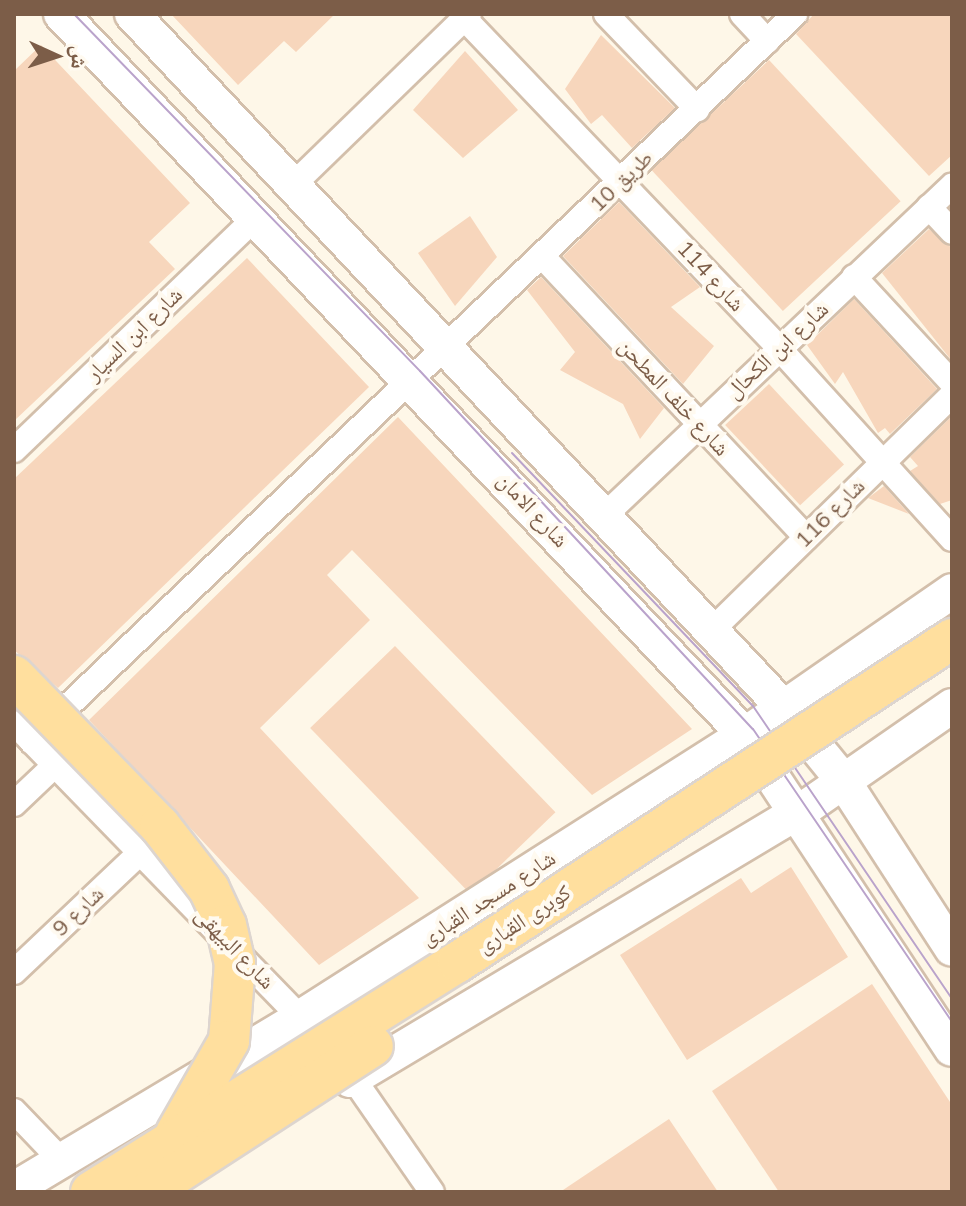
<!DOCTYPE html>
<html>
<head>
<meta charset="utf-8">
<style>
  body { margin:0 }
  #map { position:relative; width:966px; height:1206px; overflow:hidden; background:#fef7e8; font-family:Mulish,"Noto Naskh Arabic",sans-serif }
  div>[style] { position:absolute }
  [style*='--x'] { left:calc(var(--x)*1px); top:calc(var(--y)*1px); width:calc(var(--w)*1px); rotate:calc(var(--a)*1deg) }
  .building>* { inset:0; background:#f7d6bc; transform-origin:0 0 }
  .roads { filter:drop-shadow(2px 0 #d3bfab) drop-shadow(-2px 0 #d3bfab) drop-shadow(0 2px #d3bfab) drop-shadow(0 -2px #d3bfab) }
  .street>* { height:24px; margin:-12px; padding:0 12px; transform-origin:12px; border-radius:12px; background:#fff }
  .secondary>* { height:34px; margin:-17px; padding:0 17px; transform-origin:17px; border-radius:17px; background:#fff }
  .tram>* { height:2px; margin:-1px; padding:0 1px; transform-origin:1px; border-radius:1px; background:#baa3cb }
  .bridges { filter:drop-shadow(2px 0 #ddd5cf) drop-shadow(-2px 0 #ddd5cf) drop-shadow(0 2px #ddd5cf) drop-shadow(0 -2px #ddd5cf) }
  .primary-bridge>* { height:40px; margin:-20px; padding:0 20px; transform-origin:20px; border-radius:20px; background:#ffdf9e }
  span { translate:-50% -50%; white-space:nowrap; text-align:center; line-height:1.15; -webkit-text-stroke:8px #fffaf0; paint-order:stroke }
  .street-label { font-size:22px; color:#7c5d48 }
  .frame { position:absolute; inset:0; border:16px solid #7c5d48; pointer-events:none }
  .north { position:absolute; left:16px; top:16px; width:80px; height:80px; -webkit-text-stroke:6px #fffaf0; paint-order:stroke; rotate:93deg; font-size:22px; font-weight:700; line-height:32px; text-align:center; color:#7c5d48 }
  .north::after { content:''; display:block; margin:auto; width:28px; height:36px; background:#7c5d48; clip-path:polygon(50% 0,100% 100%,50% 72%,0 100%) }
</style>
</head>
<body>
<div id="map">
  <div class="building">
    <i style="clip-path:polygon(171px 14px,335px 14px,296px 52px,284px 41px,238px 85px)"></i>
    <i style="clip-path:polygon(814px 14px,952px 14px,952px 155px,929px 176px,796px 34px)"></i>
    <i style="clip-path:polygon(601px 35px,675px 108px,632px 148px,602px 115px,591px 124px,565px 89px)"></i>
    <i style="clip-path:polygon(41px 45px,190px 203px,149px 242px,175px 269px,14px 421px,14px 71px)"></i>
    <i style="clip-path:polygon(465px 51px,518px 110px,463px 158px,413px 110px)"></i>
    <i style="left:769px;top:60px;width:193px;height:161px;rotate:47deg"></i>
    <i style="clip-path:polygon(619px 202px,700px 287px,671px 307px,714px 346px,683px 384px,563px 256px)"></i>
    <i style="clip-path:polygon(470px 216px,497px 257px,455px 306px,418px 253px)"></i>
    <i style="clip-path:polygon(929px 229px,952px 248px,952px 361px,882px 273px)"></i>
    <i style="clip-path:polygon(247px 258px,369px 387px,58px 688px,14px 650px,14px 479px)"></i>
    <i style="clip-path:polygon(541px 277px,664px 408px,640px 439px,623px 404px,560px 370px,575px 352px,527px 290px)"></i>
    <i style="clip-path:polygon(854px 299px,937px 389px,890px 434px,885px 428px,878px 433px,843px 372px,835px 384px,807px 345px)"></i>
    <i style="left:769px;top:384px;width:110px;height:60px;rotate:47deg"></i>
    <i style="clip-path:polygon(952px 416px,952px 500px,940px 504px,910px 471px,918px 466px,910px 457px)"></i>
    <i style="clip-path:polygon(398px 417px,692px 729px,592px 795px,352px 550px,327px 575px,370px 620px,260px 728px,419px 898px,319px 965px,89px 720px)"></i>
    <i style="clip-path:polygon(884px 486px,909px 514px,868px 498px)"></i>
    <i style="left:395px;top:646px;width:231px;height:118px;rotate:46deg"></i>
    <i style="clip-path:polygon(791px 867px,848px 957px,687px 1060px,620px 955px,741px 878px,751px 893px)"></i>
    <i style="clip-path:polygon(872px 984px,952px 1105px,952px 1192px,779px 1192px,712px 1091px)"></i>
    <i style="clip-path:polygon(669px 1119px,718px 1192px,560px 1192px)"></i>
  </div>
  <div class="roads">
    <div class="street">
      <i style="--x:606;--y:14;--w:132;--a:46.2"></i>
      <i style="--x:742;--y:14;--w:37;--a:47"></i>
      <i style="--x:464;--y:18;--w:455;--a:46.3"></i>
      <i style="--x:778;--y:347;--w:259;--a:47.8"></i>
      <i style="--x:294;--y:184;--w:244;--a:-44.2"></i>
      <i style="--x:929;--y:207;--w:34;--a:47"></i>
      <i style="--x:542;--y:256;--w:386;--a:46.8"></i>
      <i style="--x:854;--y:277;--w:144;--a:47.2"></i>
      <i style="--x:14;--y:450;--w:333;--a:-43.9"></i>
      <i style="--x:604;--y:516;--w:480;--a:-43.5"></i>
      <i style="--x:710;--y:632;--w:339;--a:-44.4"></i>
      <i style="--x:14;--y:723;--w:426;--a:45.8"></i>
      <i style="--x:31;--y:741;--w:1055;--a:-43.58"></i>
      <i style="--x:14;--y:804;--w:55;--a:-43.5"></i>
      <i style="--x:14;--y:972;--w:176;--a:-43.4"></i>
      <i style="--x:346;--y:1068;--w:151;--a:55.3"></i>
      <i style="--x:14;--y:1111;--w:66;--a:46.2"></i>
    </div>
    <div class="secondary">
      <i style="--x:61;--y:14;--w:992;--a:46.51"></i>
      <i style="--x:744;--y:734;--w:377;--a:56.6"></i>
      <i style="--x:132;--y:14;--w:951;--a:46.79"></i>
      <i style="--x:783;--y:707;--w:93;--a:50.7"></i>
      <i style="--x:842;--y:779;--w:202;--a:57.1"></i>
      <i style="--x:350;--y:1080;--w:534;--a:-30.89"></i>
      <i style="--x:808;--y:806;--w:175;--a:-34.8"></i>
      <i style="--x:14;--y:1189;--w:335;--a:-30.9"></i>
      <i style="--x:301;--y:1017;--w:536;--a:-32.5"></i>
      <i style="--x:753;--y:729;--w:242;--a:-34.7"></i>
    </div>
  </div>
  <div class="tram">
    <i style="--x:74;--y:14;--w:497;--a:45.9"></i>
    <i style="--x:420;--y:371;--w:489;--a:47.1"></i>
    <i style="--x:753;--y:729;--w:354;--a:55.8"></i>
    <i style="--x:512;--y:453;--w:349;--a:46.4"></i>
    <i style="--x:753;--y:706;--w:354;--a:55.8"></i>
  </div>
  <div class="bridges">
    <div class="primary-bridge">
      <i style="--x:14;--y:676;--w:209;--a:45.8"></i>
      <i style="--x:160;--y:826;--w:80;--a:52.1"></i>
      <i style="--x:209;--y:889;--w:40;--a:65"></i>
      <i style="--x:226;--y:925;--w:39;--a:77"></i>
      <i style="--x:235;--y:963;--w:78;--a:94.4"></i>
      <i style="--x:229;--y:1041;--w:106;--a:119.9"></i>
      <i style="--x:91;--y:1192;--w:433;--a:-32.1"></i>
      <i style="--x:458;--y:962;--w:590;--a:-33.18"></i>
      <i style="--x:148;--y:1192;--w:268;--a:-33"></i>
    </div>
  </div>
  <div class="street-label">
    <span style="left:621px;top:181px;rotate:-44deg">طريق 10</span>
    <span style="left:711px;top:276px;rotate:47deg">شارع 114</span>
    <span style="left:134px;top:334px;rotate:-44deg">شارع ابن السيار</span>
    <span style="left:777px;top:350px;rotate:-43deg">شارع ابن الكحال</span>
    <span style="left:674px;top:397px;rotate:47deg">شارع خلف المطحن</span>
    <span style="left:533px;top:510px;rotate:47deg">شارع الامان</span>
    <span style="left:830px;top:513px;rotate:-45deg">شارع 116</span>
    <span style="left:488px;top:898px;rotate:-33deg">شارع مسجد القبارى</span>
    <span style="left:78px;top:911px;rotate:-44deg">شارع 9</span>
    <span style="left:524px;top:919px;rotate:-33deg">كوبرى القبارى</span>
    <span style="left:235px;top:948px;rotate:46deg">شارع البيهقى</span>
  </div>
  <div class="frame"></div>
  <div class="north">ش</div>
</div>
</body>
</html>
